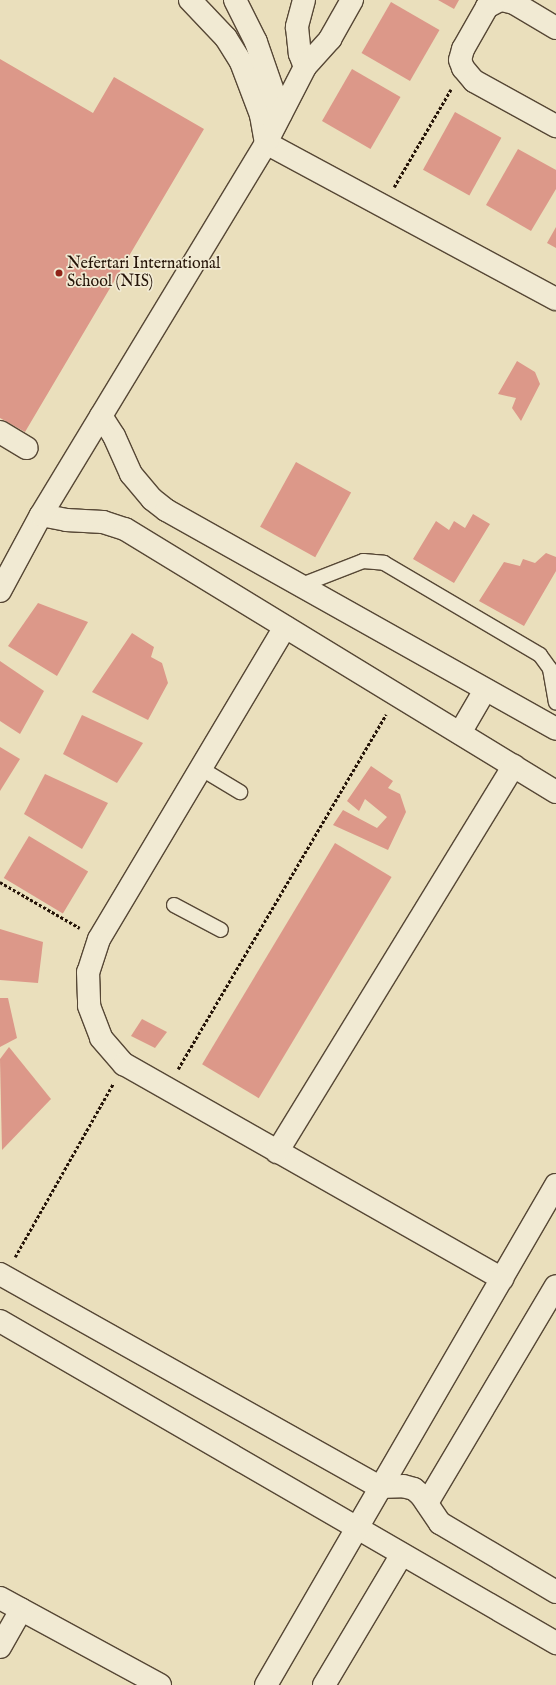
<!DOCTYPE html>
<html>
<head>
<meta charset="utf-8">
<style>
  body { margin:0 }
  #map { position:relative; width:556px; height:1685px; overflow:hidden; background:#eadfbc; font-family:"IM FELL English",serif }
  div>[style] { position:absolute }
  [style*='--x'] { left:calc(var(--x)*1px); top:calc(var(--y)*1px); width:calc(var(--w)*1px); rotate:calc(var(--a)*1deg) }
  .building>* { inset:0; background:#dc9889; transform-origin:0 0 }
  .path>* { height:2.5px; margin-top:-1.25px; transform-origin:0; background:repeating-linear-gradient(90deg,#251408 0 3px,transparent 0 5px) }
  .roads { filter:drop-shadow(1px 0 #564735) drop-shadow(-1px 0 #564735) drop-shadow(0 1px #564735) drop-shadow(0 -1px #564735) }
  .lane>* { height:14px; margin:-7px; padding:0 7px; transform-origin:7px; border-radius:7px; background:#f1ead3 }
  .street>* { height:22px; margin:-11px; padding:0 11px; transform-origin:11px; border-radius:11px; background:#f1ead3 }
  .dots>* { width:11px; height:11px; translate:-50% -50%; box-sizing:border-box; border:2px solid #f1ead3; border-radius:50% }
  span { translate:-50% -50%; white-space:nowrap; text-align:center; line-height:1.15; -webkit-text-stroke:3.5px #f1ead3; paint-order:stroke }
  .poi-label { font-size:16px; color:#251408 }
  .left { translate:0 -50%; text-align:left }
</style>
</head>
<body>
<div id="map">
  <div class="building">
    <i style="clip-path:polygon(438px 0,459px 0,454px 9px)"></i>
    <i style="left:391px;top:2px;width:56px;height:59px;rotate:30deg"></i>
    <i style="clip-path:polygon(0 59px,93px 113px,114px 77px,204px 129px,25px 432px,0 418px)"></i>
    <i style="left:352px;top:69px;width:56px;height:60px;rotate:30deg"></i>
    <i style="left:455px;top:112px;width:53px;height:66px;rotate:29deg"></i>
    <i style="clip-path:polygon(518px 149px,556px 170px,556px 189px,531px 231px,486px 205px)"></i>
    <i style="clip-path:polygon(556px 227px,556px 248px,547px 243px)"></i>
    <i style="clip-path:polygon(517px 361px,535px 372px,540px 384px,521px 421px,512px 408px,516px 398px,498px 394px)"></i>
    <i style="left:296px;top:462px;width:63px;height:74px;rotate:29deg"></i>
    <i style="clip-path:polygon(473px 514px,490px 524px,454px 583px,413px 559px,436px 521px,449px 530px,454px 521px,465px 528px)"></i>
    <i style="clip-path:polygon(546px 553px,556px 557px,556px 571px,524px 626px,479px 601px,504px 562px,520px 566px,523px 559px,535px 563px)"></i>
    <i style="clip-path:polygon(38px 603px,88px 622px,57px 676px,8px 646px)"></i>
    <i style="clip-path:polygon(132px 633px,154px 647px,151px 657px,162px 663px,168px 683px,148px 720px,92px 692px)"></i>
    <i style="clip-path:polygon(0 661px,44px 691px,20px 734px,0 721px)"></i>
    <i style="clip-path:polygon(82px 715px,143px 743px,117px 783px,63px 754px)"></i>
    <i style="clip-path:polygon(0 747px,20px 759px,0 791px)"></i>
    <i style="clip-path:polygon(371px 766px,393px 781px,388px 788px,400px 794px,406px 812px,388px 850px,333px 825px,343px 810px,377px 828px,387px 817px,365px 799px,359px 811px,347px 801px)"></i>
    <i style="clip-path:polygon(45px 774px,108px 803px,82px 849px,24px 814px)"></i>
    <i style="left:29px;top:836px;width:69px;height:49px;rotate:31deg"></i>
    <i style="left:335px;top:843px;width:66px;height:258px;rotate:31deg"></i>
    <i style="clip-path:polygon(0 929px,43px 942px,38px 983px,0 980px)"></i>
    <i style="clip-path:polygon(0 998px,8px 998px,17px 1038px,0 1047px)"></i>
    <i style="clip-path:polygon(142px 1019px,167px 1032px,155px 1048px,131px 1036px)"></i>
    <i style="clip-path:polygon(9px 1047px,51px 1099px,2px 1150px,0 1059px)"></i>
  </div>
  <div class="path">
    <i style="--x:394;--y:187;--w:113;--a:-59.8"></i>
    <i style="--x:0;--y:882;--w:92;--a:29.9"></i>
    <i style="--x:178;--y:1069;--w:411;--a:-59.6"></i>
    <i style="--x:15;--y:1257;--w:199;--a:-60.5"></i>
  </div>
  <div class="roads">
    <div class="lane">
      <i style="--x:299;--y:586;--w:69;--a:-21.3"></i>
      <i style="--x:363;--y:561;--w:21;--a:5"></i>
      <i style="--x:384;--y:563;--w:181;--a:30.5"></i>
      <i style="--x:540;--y:655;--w:17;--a:54"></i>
      <i style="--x:550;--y:669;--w:34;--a:80"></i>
      <i style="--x:200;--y:768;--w:47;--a:31"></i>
      <i style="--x:174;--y:905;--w:53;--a:28"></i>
    </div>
    <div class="street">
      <i style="--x:190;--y:0;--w:52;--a:46.5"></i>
      <i style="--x:226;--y:38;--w:28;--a:58"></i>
      <i style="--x:241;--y:62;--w:57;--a:69.3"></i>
      <i style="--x:261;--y:115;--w:28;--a:80"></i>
      <i style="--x:266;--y:143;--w:329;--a:28.3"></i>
      <i style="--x:235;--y:0;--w:47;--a:63.4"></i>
      <i style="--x:256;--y:42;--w:76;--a:70.9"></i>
      <i style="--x:304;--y:0;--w:28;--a:105"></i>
      <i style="--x:297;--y:27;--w:27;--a:84"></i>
      <i style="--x:300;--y:54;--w:14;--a:69"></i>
      <i style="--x:500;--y:0;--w:15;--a:152"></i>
      <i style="--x:487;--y:7;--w:48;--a:119.7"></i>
      <i style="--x:463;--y:49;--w:11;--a:105"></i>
      <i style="--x:460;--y:60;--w:9;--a:69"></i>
      <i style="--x:463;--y:68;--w:17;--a:50"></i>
      <i style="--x:474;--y:81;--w:94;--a:28.8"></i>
      <i style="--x:502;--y:0;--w:12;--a:14"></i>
      <i style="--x:514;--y:3;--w:49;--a:30.8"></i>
      <i style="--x:101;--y:416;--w:24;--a:57"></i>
      <i style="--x:114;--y:436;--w:42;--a:65.9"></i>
      <i style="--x:131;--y:474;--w:33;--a:50"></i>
      <i style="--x:152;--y:499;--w:18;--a:38"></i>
      <i style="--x:166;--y:510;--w:447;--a:29.3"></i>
      <i style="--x:0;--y:432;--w:31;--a:31"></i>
      <i style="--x:41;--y:515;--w:25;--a:11"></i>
      <i style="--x:66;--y:520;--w:37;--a:3"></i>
      <i style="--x:103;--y:522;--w:23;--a:18"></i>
      <i style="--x:125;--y:529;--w:505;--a:31.39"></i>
      <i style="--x:0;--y:591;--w:86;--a:-61.7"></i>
      <i style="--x:41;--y:515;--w:435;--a:-58.8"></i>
      <i style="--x:266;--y:143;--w:85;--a:-62.8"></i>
      <i style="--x:305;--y:67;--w:38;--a:-48"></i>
      <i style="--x:330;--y:39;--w:45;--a:-60.6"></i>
      <i style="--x:285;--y:627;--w:363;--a:120.8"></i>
      <i style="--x:99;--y:939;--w:35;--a:108"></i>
      <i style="--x:88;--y:972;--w:34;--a:88"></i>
      <i style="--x:89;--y:1006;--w:34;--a:69"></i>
      <i style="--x:101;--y:1038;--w:35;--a:49"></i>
      <i style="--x:124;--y:1064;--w:435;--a:29.6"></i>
      <i style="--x:460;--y:733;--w:50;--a:-59.8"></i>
      <i style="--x:277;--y:1152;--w:453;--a:-58.5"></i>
      <i style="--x:0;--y:1274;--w:435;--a:29.3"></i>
      <i style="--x:379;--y:1487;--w:24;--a:-2"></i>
      <i style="--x:403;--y:1486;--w:11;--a:15"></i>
      <i style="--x:414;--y:1489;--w:9;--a:41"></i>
      <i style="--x:421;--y:1495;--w:34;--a:56"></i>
      <i style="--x:440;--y:1523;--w:135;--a:30.7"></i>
      <i style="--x:0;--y:1321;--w:643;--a:30.08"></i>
      <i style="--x:427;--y:1503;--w:252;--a:-59.3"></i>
      <i style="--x:0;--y:1598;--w:182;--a:28.5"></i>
      <i style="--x:0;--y:1647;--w:43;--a:-60.4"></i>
      <i style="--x:266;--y:1685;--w:578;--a:-59.89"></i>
      <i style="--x:324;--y:1685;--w:152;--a:-59.2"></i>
    </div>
  </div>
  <div class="dots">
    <i style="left:59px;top:273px;background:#8f2418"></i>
  </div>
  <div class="poi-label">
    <span class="left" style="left:67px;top:273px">Nefertari International<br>School (NIS)</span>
  </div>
</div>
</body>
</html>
